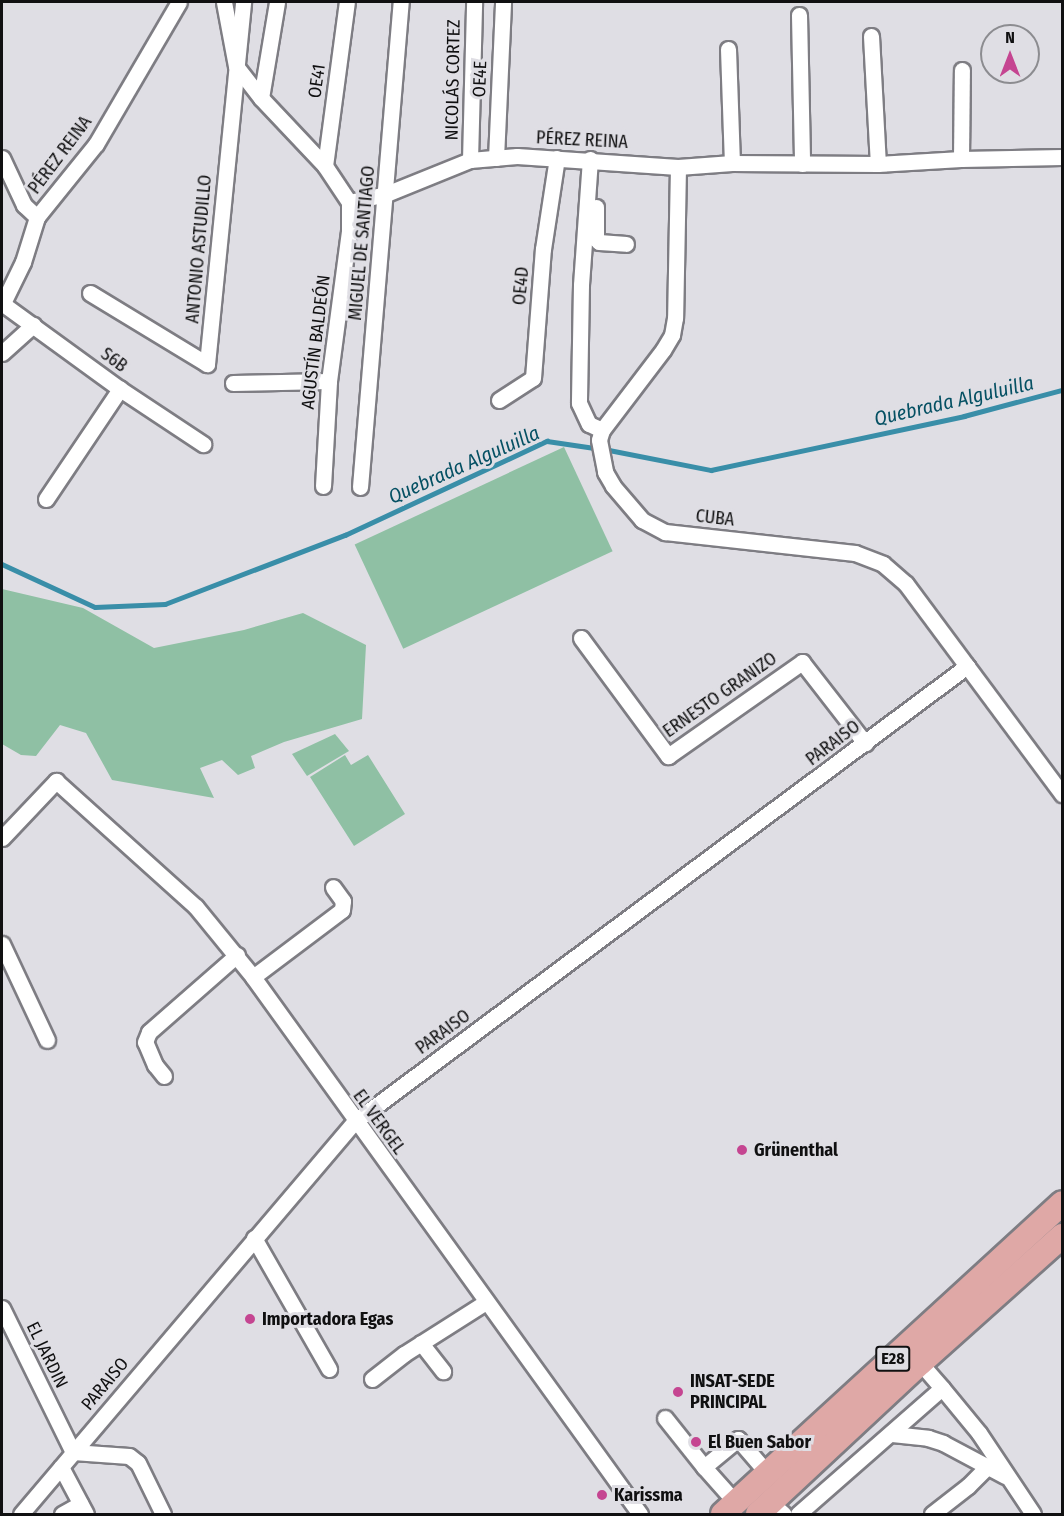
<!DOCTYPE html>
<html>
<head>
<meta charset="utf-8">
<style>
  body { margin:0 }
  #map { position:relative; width:1064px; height:1516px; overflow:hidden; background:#dfdee4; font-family:"Fira Sans Condensed",sans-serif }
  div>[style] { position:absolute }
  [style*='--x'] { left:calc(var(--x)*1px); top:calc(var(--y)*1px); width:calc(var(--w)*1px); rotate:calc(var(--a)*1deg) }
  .green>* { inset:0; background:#8fc0a4; transform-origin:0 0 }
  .stream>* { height:4.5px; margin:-2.25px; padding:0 2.25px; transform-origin:2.25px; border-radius:2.25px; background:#398ea8 }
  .roads { filter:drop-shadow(2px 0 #7e7d83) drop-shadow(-2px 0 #7e7d83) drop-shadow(0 2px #7e7d83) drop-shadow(0 -2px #7e7d83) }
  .minor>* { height:15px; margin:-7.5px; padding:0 7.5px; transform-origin:7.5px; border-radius:7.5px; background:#fff }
  .primary>* { height:24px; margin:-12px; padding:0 12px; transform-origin:12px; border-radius:12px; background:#dfa8a6 }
  .dots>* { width:16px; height:16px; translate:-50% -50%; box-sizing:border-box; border:3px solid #dfdee4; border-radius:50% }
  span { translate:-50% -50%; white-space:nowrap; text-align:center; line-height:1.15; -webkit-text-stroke:6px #dfdee4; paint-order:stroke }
  .shield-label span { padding:2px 4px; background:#dfdee4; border:2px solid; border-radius:4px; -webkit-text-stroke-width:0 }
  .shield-label { font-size:16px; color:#101011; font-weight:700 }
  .street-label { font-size:18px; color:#101011 }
  .poi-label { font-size:18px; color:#101011; font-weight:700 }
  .left { translate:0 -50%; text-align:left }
  .water-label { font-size:20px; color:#055063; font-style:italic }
  .frame { position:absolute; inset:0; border:3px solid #101011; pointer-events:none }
  .north { position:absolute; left:980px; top:24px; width:60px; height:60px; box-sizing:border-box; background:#dfdee4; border:2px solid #8c8c90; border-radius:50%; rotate:0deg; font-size:16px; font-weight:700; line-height:24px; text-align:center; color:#101011 }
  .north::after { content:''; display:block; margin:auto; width:21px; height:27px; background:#c54591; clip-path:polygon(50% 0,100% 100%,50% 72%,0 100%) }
</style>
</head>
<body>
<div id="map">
  <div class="green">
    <i style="left:564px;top:447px;width:115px;height:231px;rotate:65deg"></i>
    <i style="clip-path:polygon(2px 589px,83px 608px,154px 648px,244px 630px,303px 613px,366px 645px,362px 719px,284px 742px,251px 756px,255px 768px,238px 775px,222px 760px,200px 768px,214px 798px,112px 780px,86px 733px,60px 725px,36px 756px,21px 755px,2px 744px)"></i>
    <i style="clip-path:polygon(335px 734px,349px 751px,307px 776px,292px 754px)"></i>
    <i style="clip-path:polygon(345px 755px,351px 765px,368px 755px,405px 814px,354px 846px,310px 777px)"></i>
  </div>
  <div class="stream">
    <i style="--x:2;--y:564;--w:102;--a:24.8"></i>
    <i style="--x:95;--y:607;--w:70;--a:-2.5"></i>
    <i style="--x:165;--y:604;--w:193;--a:-21"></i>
    <i style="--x:345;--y:535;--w:223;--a:-25"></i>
    <i style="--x:547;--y:441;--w:63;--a:8.3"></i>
    <i style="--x:609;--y:450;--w:104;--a:11.1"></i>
    <i style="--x:711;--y:470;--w:259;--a:-12"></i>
    <i style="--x:964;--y:416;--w:101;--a:-14.9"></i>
  </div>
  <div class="roads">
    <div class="minor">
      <i style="--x:224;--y:2;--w:65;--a:79.4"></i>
      <i style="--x:236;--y:66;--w:41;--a:52"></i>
      <i style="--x:261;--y:98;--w:93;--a:46.7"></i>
      <i style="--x:325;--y:166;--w:43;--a:56.3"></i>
      <i style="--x:349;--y:202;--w:38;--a:-12"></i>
      <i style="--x:386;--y:194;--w:91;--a:-22"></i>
      <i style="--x:470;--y:160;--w:47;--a:-4.9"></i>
      <i style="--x:517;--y:156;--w:161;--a:3.9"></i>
      <i style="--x:678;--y:167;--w:54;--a:-4.2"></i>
      <i style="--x:732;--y:163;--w:146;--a:0.4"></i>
      <i style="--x:878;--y:164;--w:83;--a:-3.4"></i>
      <i style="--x:961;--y:159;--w:101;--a:-1.1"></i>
      <i style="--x:799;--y:15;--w:149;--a:88.8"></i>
      <i style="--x:871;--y:36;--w:128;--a:86.9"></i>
      <i style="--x:728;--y:49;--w:114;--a:88"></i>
      <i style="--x:261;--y:98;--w:97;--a:-80.5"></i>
      <i style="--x:2;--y:158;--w:52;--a:64.9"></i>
      <i style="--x:24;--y:205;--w:18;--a:43"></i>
      <i style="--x:496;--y:158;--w:156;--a:-87.4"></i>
      <i style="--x:590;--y:159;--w:126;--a:94.1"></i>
      <i style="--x:581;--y:285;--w:118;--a:91"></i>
      <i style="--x:579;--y:403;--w:23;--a:65"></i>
      <i style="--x:589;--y:424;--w:14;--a:25"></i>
      <i style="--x:961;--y:159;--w:89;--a:-89.4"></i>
      <i style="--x:470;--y:160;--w:158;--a:-88.5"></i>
      <i style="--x:325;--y:166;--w:165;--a:-82.4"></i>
      <i style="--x:678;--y:167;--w:151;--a:91.1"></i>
      <i style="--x:675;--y:318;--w:17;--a:100"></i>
      <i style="--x:672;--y:335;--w:17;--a:121"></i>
      <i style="--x:663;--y:350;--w:101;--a:127.3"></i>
      <i style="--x:602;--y:430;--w:10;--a:107"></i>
      <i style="--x:599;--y:440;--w:33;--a:79"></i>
      <i style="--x:605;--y:472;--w:16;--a:60"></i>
      <i style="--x:613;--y:486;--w:45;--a:49.5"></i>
      <i style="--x:642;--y:520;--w:26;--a:28"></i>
      <i style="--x:665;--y:532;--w:191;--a:6.3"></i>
      <i style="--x:855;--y:553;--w:30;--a:21"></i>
      <i style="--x:883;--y:564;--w:30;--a:41"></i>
      <i style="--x:906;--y:584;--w:262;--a:53.4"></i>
      <i style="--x:596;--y:207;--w:32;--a:90"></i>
      <i style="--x:596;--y:239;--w:4;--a:45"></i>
      <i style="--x:599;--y:242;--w:27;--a:4"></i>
      <i style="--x:90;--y:293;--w:137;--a:31.3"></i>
      <i style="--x:207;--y:364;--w:364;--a:-84.3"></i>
      <i style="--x:3;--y:304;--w:145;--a:36"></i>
      <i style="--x:120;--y:389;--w:100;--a:33.5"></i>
      <i style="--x:2;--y:305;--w:48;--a:-64"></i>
      <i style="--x:23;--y:262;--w:47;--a:-72.7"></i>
      <i style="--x:37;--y:217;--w:94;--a:-51.1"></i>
      <i style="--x:96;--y:144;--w:164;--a:-59.7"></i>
      <i style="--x:2;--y:353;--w:42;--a:-42.1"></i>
      <i style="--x:233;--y:383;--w:96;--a:-1.2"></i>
      <i style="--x:499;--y:400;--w:40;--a:-32.9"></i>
      <i style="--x:533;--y:378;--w:129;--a:-85.6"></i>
      <i style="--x:543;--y:249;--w:92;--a:-81.3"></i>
      <i style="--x:323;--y:486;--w:105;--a:-86.7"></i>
      <i style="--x:329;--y:381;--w:150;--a:-82.4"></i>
      <i style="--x:349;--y:232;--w:30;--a:-90"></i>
      <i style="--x:360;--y:487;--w:487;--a:-85.2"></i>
      <i style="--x:46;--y:499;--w:133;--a:-56.1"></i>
      <i style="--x:581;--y:638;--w:147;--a:53.6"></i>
      <i style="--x:668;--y:756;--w:164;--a:-35"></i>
      <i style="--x:802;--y:662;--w:103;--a:52.1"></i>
      <i style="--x:2;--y:838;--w:79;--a:-46.5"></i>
      <i style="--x:56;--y:781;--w:188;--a:42"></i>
      <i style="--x:196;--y:907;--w:90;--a:50.8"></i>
      <i style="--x:253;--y:977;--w:662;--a:54.22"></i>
      <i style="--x:2;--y:944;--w:106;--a:64.9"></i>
      <i style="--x:253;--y:977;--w:111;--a:-37"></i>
      <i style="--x:342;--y:910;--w:9;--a:-84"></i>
      <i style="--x:343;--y:901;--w:17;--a:-126"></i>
      <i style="--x:164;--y:1076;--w:14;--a:-129"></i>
      <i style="--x:155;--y:1065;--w:25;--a:-113"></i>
      <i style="--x:145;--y:1042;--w:11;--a:-68"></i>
      <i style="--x:149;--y:1032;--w:117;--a:-41.2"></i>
      <i style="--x:254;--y:1238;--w:151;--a:60.2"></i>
      <i style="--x:2;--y:1308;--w:161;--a:63.8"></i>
      <i style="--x:73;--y:1452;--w:56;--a:4.1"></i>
      <i style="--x:129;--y:1456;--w:11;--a:38"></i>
      <i style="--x:138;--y:1463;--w:57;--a:63.9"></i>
      <i style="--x:421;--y:1343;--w:36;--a:52"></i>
      <i style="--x:372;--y:1379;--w:41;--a:-38"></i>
      <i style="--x:404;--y:1354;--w:97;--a:-32.4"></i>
      <i style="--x:942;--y:1388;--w:58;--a:50.6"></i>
      <i style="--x:979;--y:1433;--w:97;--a:56.3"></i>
      <i style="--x:665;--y:1418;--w:63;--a:51.5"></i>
      <i style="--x:892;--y:1434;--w:36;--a:6"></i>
      <i style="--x:928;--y:1438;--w:16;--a:18"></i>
      <i style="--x:943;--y:1443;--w:70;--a:28"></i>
      <i style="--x:61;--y:1467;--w:53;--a:62"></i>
      <i style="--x:770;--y:1502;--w:18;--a:41"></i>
      <i style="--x:736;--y:1503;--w:48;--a:-131.6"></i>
      <i style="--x:704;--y:1467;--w:44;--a:-39.5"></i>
      <i style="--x:738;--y:1439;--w:46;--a:49.4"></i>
      <i style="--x:21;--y:1514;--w:514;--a:-49.65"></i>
      <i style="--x:354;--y:1122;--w:764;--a:-36.64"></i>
      <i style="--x:62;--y:1514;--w:21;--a:-29"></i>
      <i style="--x:798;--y:1514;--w:191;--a:-41.2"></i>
      <i style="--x:942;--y:1388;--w:33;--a:-131"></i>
      <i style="--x:932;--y:1514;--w:46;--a:-37.9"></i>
      <i style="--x:968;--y:1486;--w:27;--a:-45"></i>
    </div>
    <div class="primary">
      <i style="--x:723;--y:1514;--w:460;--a:-42.5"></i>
      <i style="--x:758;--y:1514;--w:221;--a:-43"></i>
      <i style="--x:920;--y:1363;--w:191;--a:-41.8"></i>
    </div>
  </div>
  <div class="dots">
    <i style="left:742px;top:1150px;background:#c54591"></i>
    <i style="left:250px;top:1319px;background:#c54591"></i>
    <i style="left:678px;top:1392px;background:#c54591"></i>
    <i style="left:696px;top:1442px;background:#c54591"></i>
    <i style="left:602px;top:1495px;background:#c54591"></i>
  </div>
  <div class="shield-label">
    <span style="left:893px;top:1359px">E28</span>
  </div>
  <div class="street-label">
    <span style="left:480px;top:79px;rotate:-88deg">OE4E</span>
    <span style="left:453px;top:80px;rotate:-89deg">NICOLÁS CORTEZ</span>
    <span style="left:317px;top:81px;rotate:-82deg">OE41</span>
    <span style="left:582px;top:140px;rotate:3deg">PÉREZ REINA</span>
    <span style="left:60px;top:155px;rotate:-53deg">PÉREZ REINA</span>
    <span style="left:362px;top:243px;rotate:-85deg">MIGUEL DE SANTIAGO</span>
    <span style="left:199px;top:249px;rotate:-85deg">ANTONIO ASTUDILLO</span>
    <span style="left:521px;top:286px;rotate:-85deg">OE4D</span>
    <span style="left:316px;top:342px;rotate:-83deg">AGUSTÍN BALDEÓN</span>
    <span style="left:114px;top:360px;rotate:36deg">S6B</span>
    <span style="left:715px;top:518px;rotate:6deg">CUBA</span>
    <span style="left:720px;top:695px;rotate:-35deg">ERNESTO GRANIZO</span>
    <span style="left:833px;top:743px;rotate:-37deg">PARAISO</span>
    <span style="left:443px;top:1032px;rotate:-36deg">PARAISO</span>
    <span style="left:379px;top:1122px;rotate:54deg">EL VERGEL</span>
    <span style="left:47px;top:1355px;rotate:64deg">EL JARDIN</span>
    <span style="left:105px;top:1384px;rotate:-50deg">PARAISO</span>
  </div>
  <div class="poi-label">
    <span class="left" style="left:754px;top:1150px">Grünenthal</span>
    <span class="left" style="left:262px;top:1319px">Importadora Egas</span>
    <span class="left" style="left:690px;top:1392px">INSAT-SEDE<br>PRINCIPAL</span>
    <span class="left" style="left:708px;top:1442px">El Buen Sabor</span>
    <span class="left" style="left:614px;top:1495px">Karissma</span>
  </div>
  <div class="water-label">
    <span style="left:954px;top:401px;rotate:-13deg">Quebrada Alguluilla</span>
    <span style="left:464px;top:465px;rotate:-24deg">Quebrada Alguluilla</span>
  </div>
  <div class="frame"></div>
  <div class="north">N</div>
</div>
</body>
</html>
